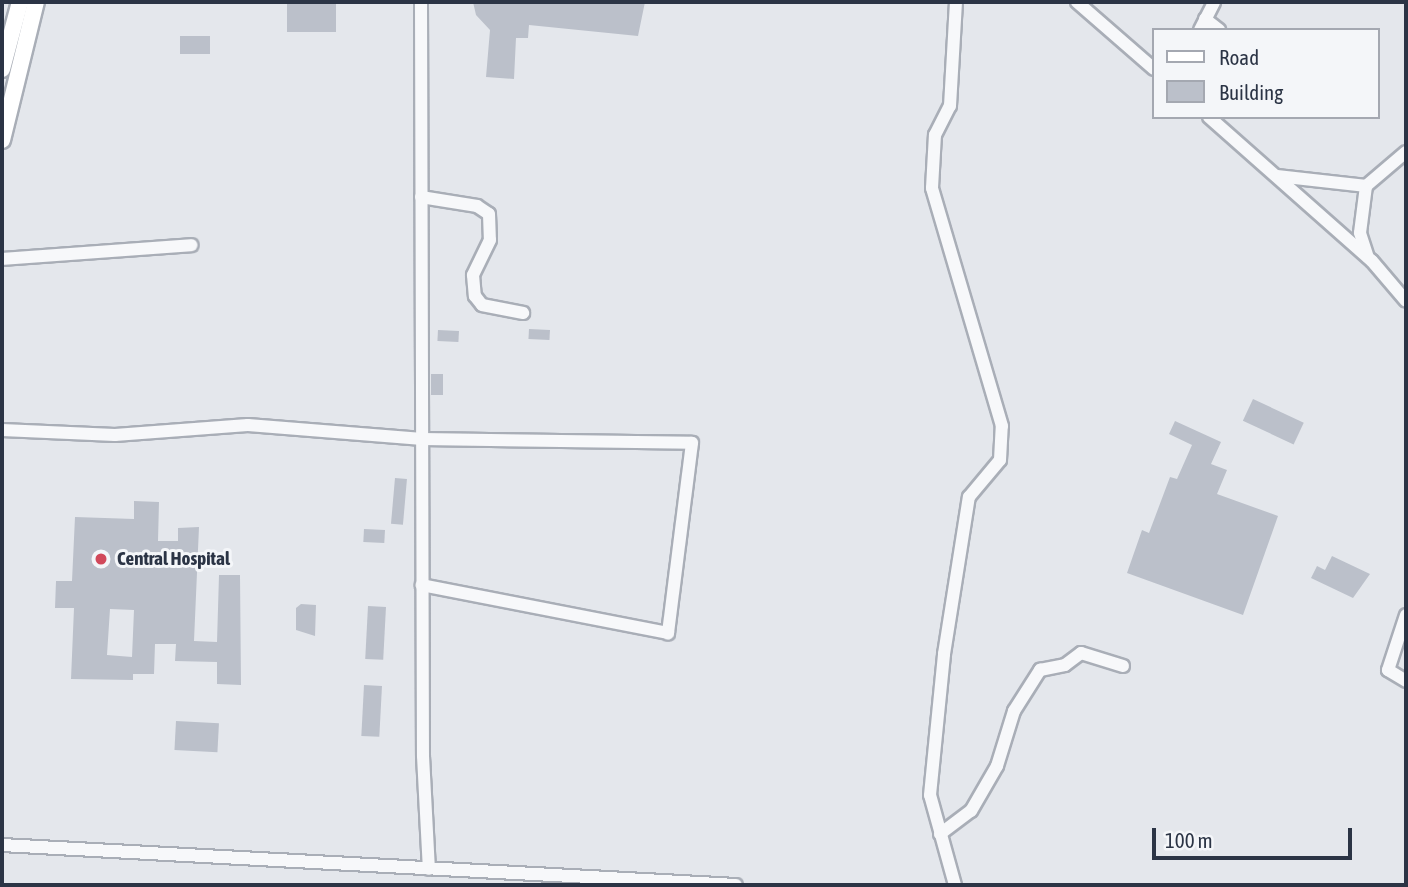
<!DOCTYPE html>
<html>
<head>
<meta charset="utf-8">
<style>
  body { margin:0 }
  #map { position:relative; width:1408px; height:887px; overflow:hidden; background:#e4e7ec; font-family:"Asap Condensed",sans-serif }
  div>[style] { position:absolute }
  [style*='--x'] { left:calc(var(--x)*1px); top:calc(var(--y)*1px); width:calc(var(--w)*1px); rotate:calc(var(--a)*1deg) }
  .building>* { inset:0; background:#bbc0ca; transform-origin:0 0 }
  .roads { filter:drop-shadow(2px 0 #a9aeb7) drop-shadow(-2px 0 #a9aeb7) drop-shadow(0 2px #a9aeb7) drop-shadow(0 -2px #a9aeb7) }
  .street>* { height:12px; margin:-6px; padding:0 6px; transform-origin:6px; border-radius:6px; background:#f7f8fa }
  .secondary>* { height:16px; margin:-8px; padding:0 8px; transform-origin:8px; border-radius:8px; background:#fff }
  .dots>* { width:19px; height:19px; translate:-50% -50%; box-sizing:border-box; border:4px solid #f4f6f9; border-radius:50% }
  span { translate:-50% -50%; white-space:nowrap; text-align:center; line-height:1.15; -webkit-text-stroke:6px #f4f6f9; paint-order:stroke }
  .poi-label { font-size:19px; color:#2b3445; font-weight:700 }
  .left { translate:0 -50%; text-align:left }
  .frame { position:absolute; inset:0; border:4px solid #2b3445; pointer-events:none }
  .legend { position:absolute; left:1152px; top:28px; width:228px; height:91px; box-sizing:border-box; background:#f4f6f9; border:2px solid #a4a8b1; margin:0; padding:9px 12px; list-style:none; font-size:21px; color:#2b3445 }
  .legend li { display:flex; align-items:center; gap:14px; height:35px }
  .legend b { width:35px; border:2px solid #a4a8b1 }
  .scale { position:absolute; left:1152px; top:828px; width:200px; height:32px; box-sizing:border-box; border:4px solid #2b3445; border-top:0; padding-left:9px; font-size:21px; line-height:24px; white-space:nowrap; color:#2b3445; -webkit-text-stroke:5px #f4f6f9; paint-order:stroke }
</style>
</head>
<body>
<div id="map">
  <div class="building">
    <i style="left:287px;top:2px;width:49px;height:30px"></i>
    <i style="clip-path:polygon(473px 2px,645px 2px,638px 36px,529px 25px,528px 38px,516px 38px,514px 79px,486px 77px,490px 30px,476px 15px)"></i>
    <i style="left:180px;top:36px;width:30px;height:18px"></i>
    <i style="left:529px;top:329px;width:21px;height:10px;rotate:3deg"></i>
    <i style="left:438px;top:330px;width:21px;height:11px;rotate:3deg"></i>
    <i style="left:431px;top:374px;width:12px;height:21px"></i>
    <i style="left:1253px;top:399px;width:56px;height:24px;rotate:25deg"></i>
    <i style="clip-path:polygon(1175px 421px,1221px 442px,1211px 464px,1227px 470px,1217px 494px,1278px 516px,1243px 615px,1127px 573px,1142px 530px,1149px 533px,1170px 477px,1177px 479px,1192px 445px,1169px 434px)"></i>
    <i style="left:395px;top:478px;width:12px;height:46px;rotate:5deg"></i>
    <i style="clip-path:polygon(evenodd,134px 501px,159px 502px,158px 541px,178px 541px,178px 528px,199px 527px,194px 641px,217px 642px,219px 575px,240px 575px,241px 685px,217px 684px,217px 662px,175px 661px,176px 644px,155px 644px,154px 674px,133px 674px,133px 680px,71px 679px,74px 608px,55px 608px,56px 581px,72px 581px,75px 517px,134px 519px,134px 501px,110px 609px,134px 610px,132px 657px,107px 655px,110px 609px)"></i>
    <i style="left:364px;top:529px;width:21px;height:13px;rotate:3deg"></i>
    <i style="clip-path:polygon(1332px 556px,1370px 574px,1353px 598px,1311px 578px,1317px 566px,1325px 570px)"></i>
    <i style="clip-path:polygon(301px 604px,316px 605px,315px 636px,296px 630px,296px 608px)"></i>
    <i style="left:368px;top:606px;width:18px;height:53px;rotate:3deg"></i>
    <i style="left:364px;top:685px;width:18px;height:51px;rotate:3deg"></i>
    <i style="left:176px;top:721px;width:43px;height:29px;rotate:3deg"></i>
  </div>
  <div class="roads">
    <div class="street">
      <i style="--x:421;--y:2;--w:754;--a:89.85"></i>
      <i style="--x:423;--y:756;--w:113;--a:87"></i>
      <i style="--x:1077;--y:2;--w:102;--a:41"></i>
      <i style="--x:1205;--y:19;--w:18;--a:38"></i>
      <i style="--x:1200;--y:30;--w:31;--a:-63"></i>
      <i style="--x:1209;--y:117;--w:217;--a:41.5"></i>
      <i style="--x:1372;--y:261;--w:52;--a:49.6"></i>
      <i style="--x:1277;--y:176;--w:90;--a:6.4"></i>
      <i style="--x:1366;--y:186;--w:52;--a:-40.4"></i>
      <i style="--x:1366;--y:186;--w:47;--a:97.3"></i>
      <i style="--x:1360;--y:233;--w:25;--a:72"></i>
      <i style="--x:421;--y:197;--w:57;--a:9.1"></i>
      <i style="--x:477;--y:206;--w:14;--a:34"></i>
      <i style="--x:489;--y:214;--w:26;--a:88"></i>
      <i style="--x:490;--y:240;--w:39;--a:116"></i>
      <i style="--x:473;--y:275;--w:21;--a:85"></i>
      <i style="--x:475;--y:296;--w:11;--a:52"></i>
      <i style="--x:482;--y:305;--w:42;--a:11"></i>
      <i style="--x:2;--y:259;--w:190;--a:-4.2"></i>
      <i style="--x:2;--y:430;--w:113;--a:2.5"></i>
      <i style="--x:115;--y:435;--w:133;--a:-4.3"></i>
      <i style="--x:248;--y:425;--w:175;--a:4.6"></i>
      <i style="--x:422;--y:439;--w:270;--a:0.8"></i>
      <i style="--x:692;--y:443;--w:192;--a:97.2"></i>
      <i style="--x:668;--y:633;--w:251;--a:-169"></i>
      <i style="--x:1406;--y:615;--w:58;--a:108.1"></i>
      <i style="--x:1388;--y:670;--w:21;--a:31"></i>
      <i style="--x:940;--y:834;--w:39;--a:-37"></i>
      <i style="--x:971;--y:811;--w:52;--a:-60"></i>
      <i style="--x:997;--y:766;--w:58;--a:-72.8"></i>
      <i style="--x:1014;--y:711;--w:49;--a:-57.6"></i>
      <i style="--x:1040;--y:670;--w:25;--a:-11"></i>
      <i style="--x:1065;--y:665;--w:20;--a:-37"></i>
      <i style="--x:1081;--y:653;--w:44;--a:17.2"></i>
      <i style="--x:2;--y:845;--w:735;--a:3.12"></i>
      <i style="--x:955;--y:885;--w:93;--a:-105.5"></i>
      <i style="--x:930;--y:795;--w:142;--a:-84.3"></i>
      <i style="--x:944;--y:654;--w:159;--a:-81"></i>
      <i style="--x:969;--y:497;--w:48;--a:-50"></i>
      <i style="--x:1000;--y:460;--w:34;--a:-87"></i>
      <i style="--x:1002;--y:426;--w:248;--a:-106.4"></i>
      <i style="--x:932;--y:188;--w:53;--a:-86.8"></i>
      <i style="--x:935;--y:135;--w:33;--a:-63"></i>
      <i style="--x:950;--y:106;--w:104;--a:-86.7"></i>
    </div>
    <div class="secondary">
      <i style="--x:2;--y:69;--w:69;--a:-75"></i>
      <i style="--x:2;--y:140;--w:142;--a:-76.2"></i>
    </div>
  </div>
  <div class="dots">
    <i style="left:101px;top:559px;background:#d1495b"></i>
  </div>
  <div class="poi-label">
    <span class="left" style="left:117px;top:559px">Central Hospital</span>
  </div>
  <div class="frame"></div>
  <ul class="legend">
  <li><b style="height:9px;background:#fff"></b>Road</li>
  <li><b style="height:19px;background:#bbc0ca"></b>Building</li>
  </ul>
  <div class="scale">100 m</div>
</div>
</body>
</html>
